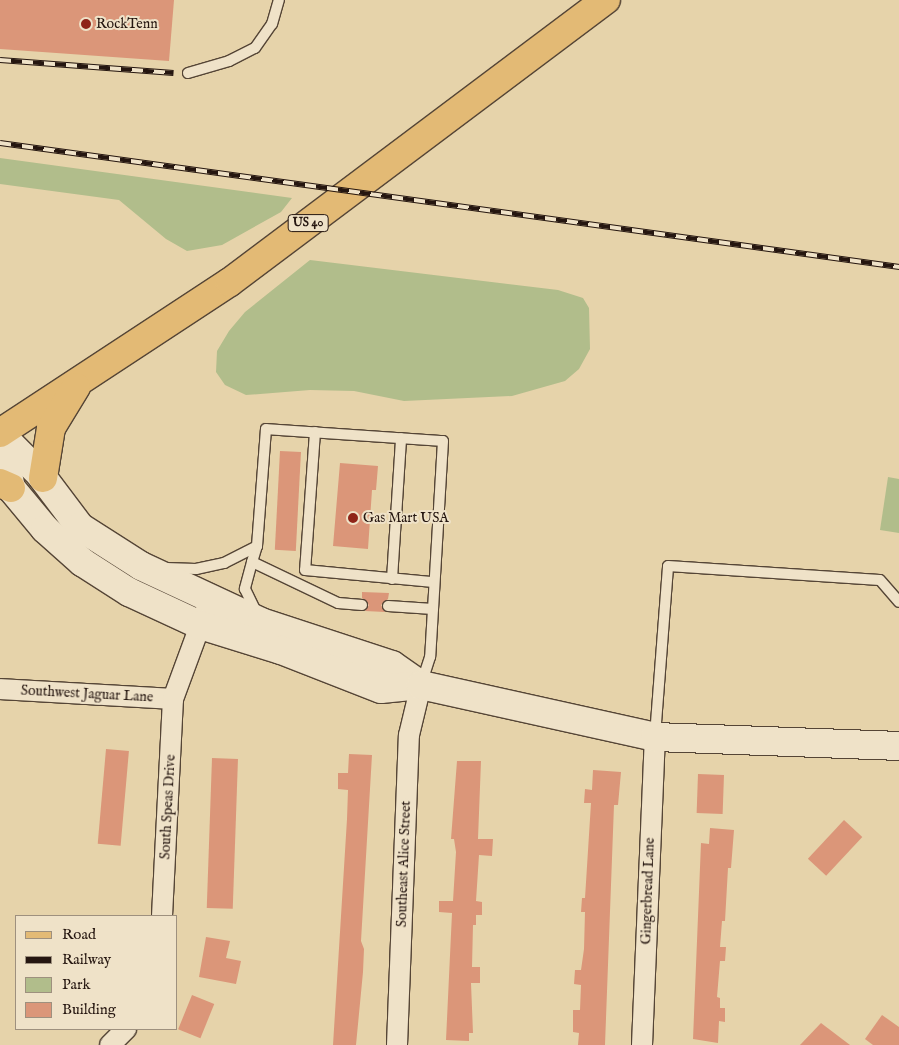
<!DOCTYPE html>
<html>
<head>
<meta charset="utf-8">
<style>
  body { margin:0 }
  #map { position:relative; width:899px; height:1045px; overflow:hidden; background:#e6d3aa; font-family:"IM FELL English",serif }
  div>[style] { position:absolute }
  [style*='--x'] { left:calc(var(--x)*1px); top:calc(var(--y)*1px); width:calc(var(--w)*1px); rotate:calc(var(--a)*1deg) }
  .green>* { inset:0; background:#b1bd8b }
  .building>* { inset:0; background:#db9679; transform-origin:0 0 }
  .roads { filter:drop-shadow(1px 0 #554536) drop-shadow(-1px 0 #554536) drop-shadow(0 1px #554536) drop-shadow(0 -1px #554536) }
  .service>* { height:10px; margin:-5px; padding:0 5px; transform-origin:5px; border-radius:5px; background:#efe2c8 }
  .minor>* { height:20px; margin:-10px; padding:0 10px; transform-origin:10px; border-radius:10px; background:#efe2c8 }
  .secondary>* { height:28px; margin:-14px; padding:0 14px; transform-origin:14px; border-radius:14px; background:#efe2c8 }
  .primary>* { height:28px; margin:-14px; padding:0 14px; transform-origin:14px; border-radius:14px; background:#e3ba75 }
  .rail>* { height:5.5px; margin-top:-2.75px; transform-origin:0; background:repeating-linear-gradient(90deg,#efe2c8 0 11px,#251610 0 22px); box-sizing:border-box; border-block:1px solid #251610 }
  .dots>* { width:14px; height:14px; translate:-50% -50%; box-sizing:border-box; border:2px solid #efe2c8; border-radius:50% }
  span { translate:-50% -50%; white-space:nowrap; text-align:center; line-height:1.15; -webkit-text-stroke:4px #efe2c8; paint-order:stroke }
  .shield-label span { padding:1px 4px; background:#efe2c8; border:1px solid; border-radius:4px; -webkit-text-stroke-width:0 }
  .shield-label { font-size:12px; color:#251610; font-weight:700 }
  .poi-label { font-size:14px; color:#251610 }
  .left { translate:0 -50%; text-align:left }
  .street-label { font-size:14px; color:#251610 }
  .legend { position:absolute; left:15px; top:915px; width:162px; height:115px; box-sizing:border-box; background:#efe2c8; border:1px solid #9e907e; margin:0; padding:6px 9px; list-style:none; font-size:15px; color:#251610 }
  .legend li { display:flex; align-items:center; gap:10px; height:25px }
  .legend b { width:25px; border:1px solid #9e907e }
</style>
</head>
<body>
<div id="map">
  <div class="green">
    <i style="clip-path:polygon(0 158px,292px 198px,281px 212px,222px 245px,187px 251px,166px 239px,119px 200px,0 184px)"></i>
    <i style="clip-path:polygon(310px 260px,558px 290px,583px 298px,589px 308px,590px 349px,579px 369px,565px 381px,512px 396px,404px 401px,354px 391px,310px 390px,246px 395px,225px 385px,216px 372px,217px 351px,229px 331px,245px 312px)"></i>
    <i style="clip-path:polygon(888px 477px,899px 479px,899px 533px,880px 530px)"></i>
  </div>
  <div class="building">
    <i style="clip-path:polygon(0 0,174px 0,169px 61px,0 49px)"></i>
    <i style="left:280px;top:451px;width:21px;height:99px;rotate:3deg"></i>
    <i style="clip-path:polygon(340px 463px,378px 466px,376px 490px,372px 490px,368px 549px,333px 546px)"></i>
    <i style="clip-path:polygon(362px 592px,389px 593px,388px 599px,381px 605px,385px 612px,365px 611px,369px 605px,362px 598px)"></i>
    <i style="left:106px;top:749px;width:23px;height:95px;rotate:5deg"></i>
    <i style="clip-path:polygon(349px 754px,372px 755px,361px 941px,364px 949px,363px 972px,356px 1045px,333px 1045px,347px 819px,348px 790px,338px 789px,338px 773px,348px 773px)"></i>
    <i style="left:212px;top:758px;width:26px;height:150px;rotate:2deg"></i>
    <i style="clip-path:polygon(457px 761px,481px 761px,478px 839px,493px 839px,492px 856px,479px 855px,476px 901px,482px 902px,482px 915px,476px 915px,476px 925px,473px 925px,472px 967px,480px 967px,480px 983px,471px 983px,473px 1033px,469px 1033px,469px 1041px,446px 1040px,452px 913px,439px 912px,439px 901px,453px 901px,456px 852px,454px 839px,451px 839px)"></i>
    <i style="clip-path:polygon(593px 770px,621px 772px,618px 805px,614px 805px,605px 1045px,578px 1045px,579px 1033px,573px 1032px,573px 1010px,580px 1010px,581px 985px,574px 984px,575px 970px,581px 970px,584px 949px,585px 912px,581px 912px,582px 898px,585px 898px,591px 803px,584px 803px,585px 789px,592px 790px)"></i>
    <i style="left:698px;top:774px;width:26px;height:39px;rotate:2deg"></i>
    <i style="left:844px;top:820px;width:25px;height:53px;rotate:43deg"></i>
    <i style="clip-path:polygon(710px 828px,734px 830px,731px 868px,728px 868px,725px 921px,722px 921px,720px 947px,726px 947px,725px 961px,720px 961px,717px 997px,720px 998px,720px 1008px,725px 1008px,725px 1022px,719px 1021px,718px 1043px,693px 1039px,701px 843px,709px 844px)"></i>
    <i style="clip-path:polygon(206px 937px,230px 941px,226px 958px,241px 961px,236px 984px,199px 977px)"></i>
    <i style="left:192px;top:995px;width:24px;height:37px;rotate:22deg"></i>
    <i style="clip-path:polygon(882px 1015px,899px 1027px,899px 1045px,873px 1045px,865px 1039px)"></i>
    <i style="clip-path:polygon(821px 1023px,850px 1045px,800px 1045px)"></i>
  </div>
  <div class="roads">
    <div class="service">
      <i style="--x:188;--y:73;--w:43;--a:-16.3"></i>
      <i style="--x:229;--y:61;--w:29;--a:-27"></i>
      <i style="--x:255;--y:48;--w:29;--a:-55"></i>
      <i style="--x:272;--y:24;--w:25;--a:-74"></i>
      <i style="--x:315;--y:432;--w:138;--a:94.1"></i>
      <i style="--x:305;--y:570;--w:129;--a:5.4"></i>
      <i style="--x:252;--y:562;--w:28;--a:105"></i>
      <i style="--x:245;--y:589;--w:25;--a:64"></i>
      <i style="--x:165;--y:568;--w:31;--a:2"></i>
      <i style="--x:196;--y:569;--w:29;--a:-12"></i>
      <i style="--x:224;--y:563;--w:37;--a:-27"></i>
      <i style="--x:392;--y:579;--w:141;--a:-86.3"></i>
      <i style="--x:362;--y:605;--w:24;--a:-175"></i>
      <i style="--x:338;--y:603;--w:95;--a:-154.5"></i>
      <i style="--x:252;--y:562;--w:17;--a:-73"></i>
      <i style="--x:257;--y:546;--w:117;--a:-85.6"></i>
      <i style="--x:266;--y:429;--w:177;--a:3.9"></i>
      <i style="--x:443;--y:441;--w:216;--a:93.4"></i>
      <i style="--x:430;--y:657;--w:28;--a:108"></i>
      <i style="--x:388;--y:606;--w:45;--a:3.8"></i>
      <i style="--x:655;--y:736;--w:170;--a:-85.6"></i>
      <i style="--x:668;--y:566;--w:212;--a:3.8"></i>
      <i style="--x:880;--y:580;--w:29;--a:49"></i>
    </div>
    <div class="minor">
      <i style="--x:0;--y:689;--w:173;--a:3.3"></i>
      <i style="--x:162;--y:916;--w:217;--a:-87.1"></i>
      <i style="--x:173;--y:699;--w:93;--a:-69.8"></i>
      <i style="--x:110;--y:1045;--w:23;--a:-45"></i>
      <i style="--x:397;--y:1045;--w:310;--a:-87.8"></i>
      <i style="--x:409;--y:735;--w:51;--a:-76.5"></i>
      <i style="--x:642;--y:1045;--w:308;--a:-87.6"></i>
    </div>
    <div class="secondary">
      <i style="--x:0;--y:434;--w:57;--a:45"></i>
      <i style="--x:40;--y:474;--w:66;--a:53"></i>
      <i style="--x:80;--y:527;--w:72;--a:32.6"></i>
      <i style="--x:141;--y:566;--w:132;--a:25"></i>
      <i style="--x:261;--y:622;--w:138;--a:18.2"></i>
      <i style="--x:392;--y:665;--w:35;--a:35"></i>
      <i style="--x:0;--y:436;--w:53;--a:78.1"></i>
      <i style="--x:11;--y:488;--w:53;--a:50.3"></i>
      <i style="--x:45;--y:529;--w:50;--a:41.7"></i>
      <i style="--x:82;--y:562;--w:56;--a:32.6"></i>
      <i style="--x:129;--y:592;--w:78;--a:24.9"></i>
      <i style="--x:200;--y:625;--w:85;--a:17.2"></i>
      <i style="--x:281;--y:650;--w:107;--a:21.3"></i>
      <i style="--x:381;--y:689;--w:40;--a:-5.7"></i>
      <i style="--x:421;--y:685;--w:240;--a:12.5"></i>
      <i style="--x:655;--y:737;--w:244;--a:2.1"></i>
    </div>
    <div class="primary">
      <i style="--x:0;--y:433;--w:275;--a:-33.3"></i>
      <i style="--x:230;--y:282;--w:470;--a:-36.9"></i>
      <i style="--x:43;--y:478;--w:51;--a:-80.9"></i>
      <i style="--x:51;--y:428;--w:48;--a:-58.6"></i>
      <i style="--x:0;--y:483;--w:12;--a:24"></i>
    </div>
  </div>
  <div class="rail">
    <i style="--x:0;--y:60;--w:174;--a:4.3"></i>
    <i style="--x:0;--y:143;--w:908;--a:7.85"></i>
  </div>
  <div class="dots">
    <i style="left:86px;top:24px;background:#8f2418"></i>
    <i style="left:353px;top:518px;background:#8f2418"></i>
  </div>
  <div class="shield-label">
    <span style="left:308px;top:223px">US 40</span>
  </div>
  <div class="poi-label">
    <span class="left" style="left:96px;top:24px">RockTenn</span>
    <span class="left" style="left:363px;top:518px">Gas Mart USA</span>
  </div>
  <div class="street-label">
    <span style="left:87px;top:694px;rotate:3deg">Southwest Jaguar Lane</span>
    <span style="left:168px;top:807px;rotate:-87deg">South Speas Drive</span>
    <span style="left:404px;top:864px;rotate:-88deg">Southeast Alice Street</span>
    <span style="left:648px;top:891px;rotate:-88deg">Gingerbread Lane</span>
  </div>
  <ul class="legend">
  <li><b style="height:6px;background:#e3ba75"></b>Road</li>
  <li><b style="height:6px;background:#251610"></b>Railway</li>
  <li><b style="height:14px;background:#b1bd8b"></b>Park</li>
  <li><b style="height:14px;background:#db9679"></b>Building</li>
  </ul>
</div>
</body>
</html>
